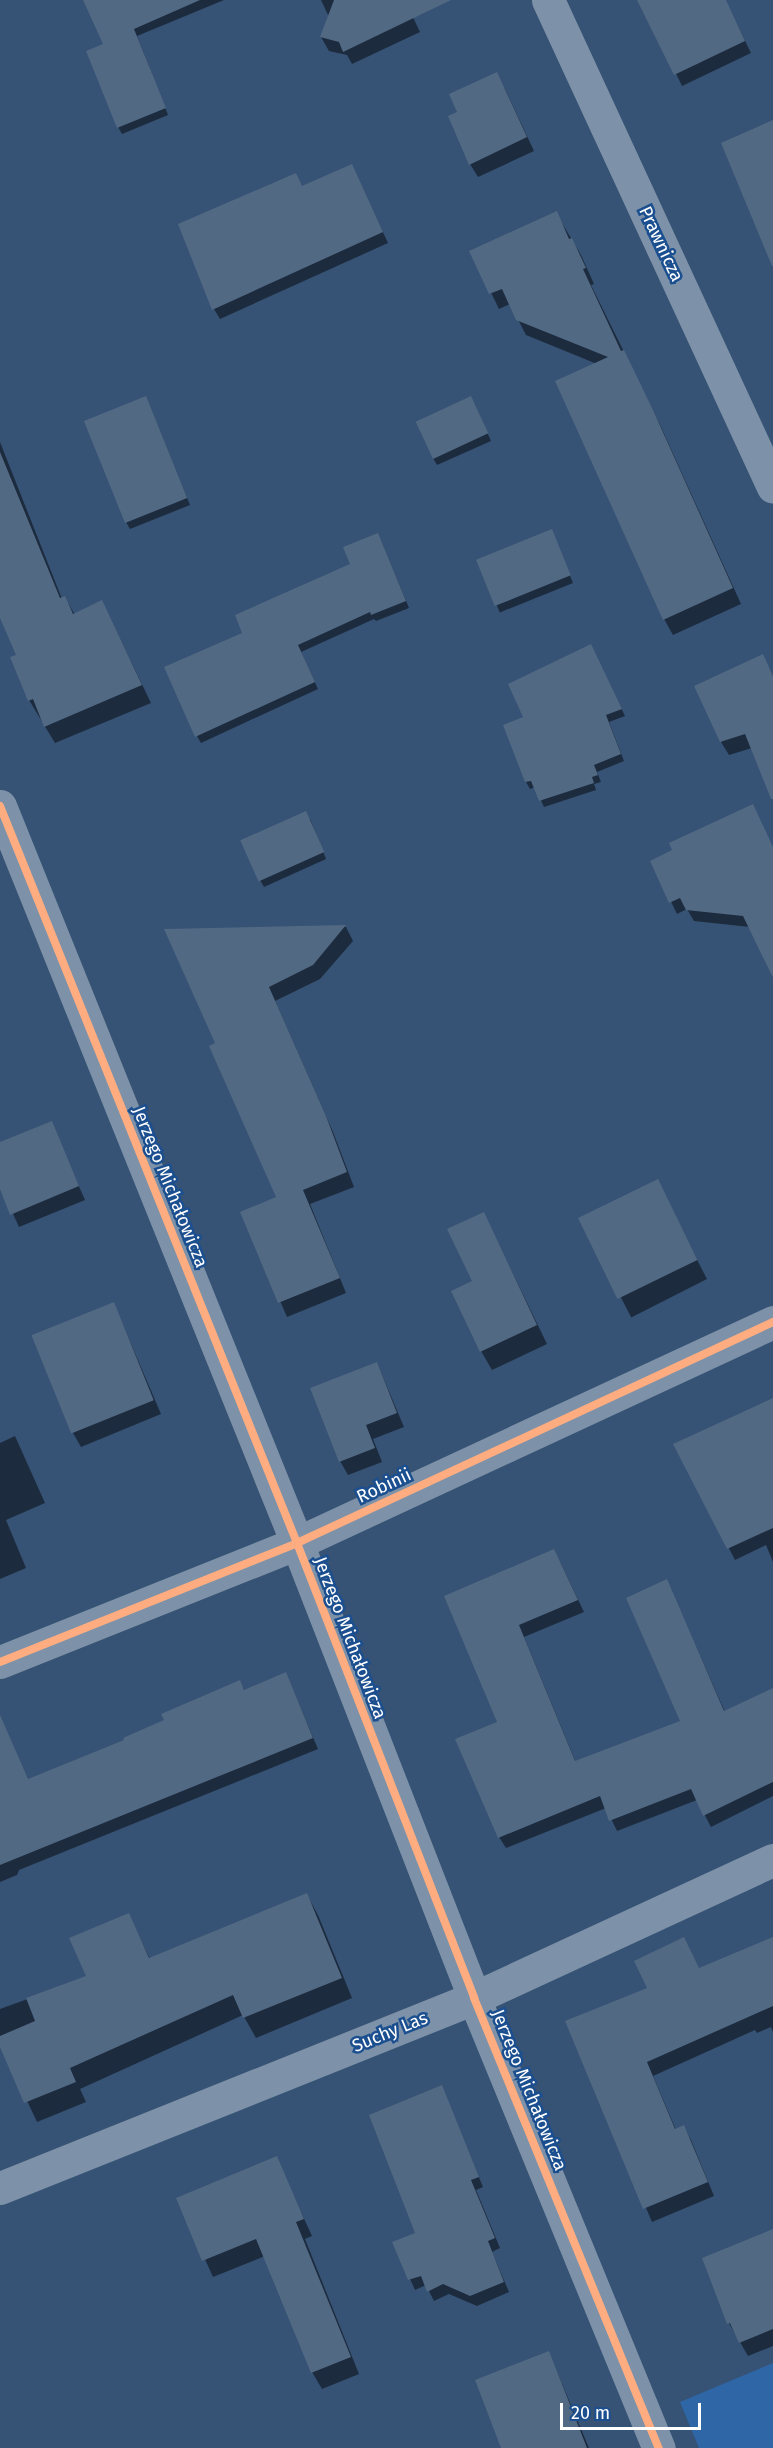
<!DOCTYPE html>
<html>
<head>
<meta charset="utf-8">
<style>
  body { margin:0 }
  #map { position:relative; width:773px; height:2448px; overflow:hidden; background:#365274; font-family:"Fira Sans",sans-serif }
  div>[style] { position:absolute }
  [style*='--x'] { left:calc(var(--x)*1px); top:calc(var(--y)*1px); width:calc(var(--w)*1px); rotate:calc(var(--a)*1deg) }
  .green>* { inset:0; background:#2f66a5 }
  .shadow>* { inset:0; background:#0007; transform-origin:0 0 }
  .building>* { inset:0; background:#526984; transform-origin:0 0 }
  .minor>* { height:33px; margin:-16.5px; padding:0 16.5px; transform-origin:16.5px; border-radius:16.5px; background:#7d92a8 }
  .cycleway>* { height:8px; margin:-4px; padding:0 4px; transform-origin:4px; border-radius:4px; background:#ffac80 }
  span { translate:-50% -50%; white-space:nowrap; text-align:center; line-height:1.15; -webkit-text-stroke:5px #1b4f8f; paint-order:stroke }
  .street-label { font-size:18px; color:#fff }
  .scale { position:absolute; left:560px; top:2403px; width:141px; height:27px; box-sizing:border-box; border:3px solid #fff; border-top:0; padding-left:8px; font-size:18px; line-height:21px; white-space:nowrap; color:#fff; -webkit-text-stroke:4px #1b4f8f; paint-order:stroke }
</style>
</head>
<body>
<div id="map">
  <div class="green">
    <i style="clip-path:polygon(773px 2363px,773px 2448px,699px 2448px,680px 2402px)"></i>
  </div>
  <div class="shadow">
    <i style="clip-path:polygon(85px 0,224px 0,137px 36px,168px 115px,122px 134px,118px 127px,105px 45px)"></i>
    <i style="clip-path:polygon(321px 0,414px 0,410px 11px,420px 32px,352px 64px,347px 55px,329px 51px,321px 37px,329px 17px)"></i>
    <i style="clip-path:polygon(641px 0,725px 0,751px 53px,682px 86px)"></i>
    <i style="clip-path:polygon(504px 87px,534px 151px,478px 177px,470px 164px)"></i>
    <i style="clip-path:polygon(352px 166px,388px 243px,220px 319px,214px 309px,302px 188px)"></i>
    <i style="clip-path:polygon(556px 213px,581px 255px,594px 284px,591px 285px,661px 427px,741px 604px,673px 635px,664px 619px,597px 364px,526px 335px,510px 304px,499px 309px,471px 251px)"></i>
    <i style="clip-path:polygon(149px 405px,190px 505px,130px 529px,126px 522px)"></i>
    <i style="clip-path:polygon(475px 405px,491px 441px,437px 465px,433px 458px)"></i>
    <i style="clip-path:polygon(0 442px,62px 599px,65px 598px,75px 615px,111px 620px,151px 703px,55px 743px,29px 700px,18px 656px,0 612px)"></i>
    <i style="left:552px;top:531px;width:56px;height:79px;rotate:68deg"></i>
    <i style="clip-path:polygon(381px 541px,409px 608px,376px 621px,374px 619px,301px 652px,318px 689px,201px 743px,197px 736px,244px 634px,352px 565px)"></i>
    <i style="clip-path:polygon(593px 651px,625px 716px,609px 722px,624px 761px,597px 772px,601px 782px,594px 784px,596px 790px,544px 807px,535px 787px,530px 789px,526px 782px,505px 726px,525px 717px)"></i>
    <i style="clip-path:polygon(770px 670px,773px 676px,773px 754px,752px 748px,729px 755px,721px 742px)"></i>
    <i style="clip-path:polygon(310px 819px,326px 859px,264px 887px,260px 880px)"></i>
    <i style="clip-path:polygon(773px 847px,773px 978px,750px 927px,694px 921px,687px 909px,677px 914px,652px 862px)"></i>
    <i style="clip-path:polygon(346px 927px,353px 941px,320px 979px,275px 1001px,333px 1132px,354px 1187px,310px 1204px,346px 1293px,287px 1317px,242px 1213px,278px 1198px,217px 1044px,166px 931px)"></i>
    <i style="clip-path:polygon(51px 1123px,85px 1200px,19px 1227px,0 1185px,0 1143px)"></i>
    <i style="left:657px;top:1181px;width:110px;height:85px;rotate:63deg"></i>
    <i style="clip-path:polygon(484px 1214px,547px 1344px,492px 1370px,481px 1351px,474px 1281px)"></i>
    <i style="clip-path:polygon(114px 1304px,161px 1414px,81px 1447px,73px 1433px)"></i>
    <i style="clip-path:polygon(377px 1363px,404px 1427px,373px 1439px,382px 1462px,348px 1475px,340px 1461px)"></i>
    <i style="clip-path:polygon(773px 1399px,773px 1562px,766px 1545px,735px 1560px,675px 1444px)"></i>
    <i style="clip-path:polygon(15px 1436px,45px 1503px,6px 1520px,26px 1568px,0 1579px,0 1443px)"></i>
    <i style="clip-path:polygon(560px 1562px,584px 1612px,524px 1637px,576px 1763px,682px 1722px,669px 1586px,725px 1712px,773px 1690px,773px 1796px,711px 1827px,697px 1800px,617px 1831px,606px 1808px,506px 1848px,499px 1837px,499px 1723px,446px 1597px)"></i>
    <i style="clip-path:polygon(286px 1674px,318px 1749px,19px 1870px,17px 1875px,0 1882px,0 1780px,28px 1780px,126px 1741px,239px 1682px,245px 1691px)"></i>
    <i style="clip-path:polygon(307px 1895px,318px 1915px,352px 1998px,256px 2038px,243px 2015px,80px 2089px,86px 2102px,37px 2122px,0 2043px,0 2009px,88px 1977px,128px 1914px,150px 1959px)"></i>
    <i style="clip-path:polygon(773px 1938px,773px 2032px,771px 2027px,757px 2033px,755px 2030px,653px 2076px,676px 2130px,684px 2127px,691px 2140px,714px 2196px,652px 2222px,567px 2022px,649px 1989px,684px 1939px,699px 1970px)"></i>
    <i style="clip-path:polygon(441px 2087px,483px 2187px,476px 2190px,500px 2248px,492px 2252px,509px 2292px,477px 2306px,449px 2294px,434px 2301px,426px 2285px,415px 2290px,394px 2243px,417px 2234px)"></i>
    <i style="clip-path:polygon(276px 2158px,312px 2236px,305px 2239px,359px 2374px,322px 2389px,312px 2372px,265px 2256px,213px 2277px,178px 2199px)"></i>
    <i style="clip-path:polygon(773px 2247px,773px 2346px,748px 2356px,729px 2323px)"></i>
    <i style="clip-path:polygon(549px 2353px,589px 2448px,502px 2448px)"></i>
  </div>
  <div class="building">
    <i style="clip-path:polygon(83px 0,200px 0,134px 29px,166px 108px,117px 128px,86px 51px,103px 44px)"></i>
    <i style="clip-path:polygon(334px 0,451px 0,343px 52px,339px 42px,320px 37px)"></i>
    <i style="clip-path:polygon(637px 0,726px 0,745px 41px,674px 75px)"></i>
    <i style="clip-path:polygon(497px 72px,527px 137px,469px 165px,448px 116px,457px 112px,449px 94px)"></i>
    <i style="clip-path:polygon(773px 120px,773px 266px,772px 266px,721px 143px)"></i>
    <i style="clip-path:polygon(352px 164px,383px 232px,212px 310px,178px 224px,296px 173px,302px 186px)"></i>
    <i style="clip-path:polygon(557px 211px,569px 239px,572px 238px,586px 268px,583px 269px,621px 351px,624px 350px,653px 410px,733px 588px,663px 620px,555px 381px,608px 357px,516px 320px,502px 289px,489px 294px,469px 251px)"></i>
    <i style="left:146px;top:396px;width:110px;height:67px;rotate:68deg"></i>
    <i style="left:471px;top:396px;width:41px;height:61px;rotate:65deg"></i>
    <i style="clip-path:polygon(0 452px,60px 598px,65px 596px,73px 614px,102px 600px,142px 685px,44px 727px,33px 699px,28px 701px,10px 657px,16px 655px,0 618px)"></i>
    <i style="left:552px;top:529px;width:50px;height:82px;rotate:68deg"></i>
    <i style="clip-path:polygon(378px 533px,406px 601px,371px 615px,370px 612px,298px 645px,315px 682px,195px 737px,164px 667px,242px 633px,235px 615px,350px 564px,343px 547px)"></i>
    <i style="clip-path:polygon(591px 644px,622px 709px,606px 715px,621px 754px,594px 765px,598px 775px,592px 777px,594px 783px,539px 801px,531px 781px,525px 782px,503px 725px,523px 717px,508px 684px)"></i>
    <i style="clip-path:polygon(763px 654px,773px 676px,773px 799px,771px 799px,745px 734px,720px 742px,694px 686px)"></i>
    <i style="clip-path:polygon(753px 804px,773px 847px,773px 978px,743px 916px,686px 910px,680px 898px,669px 903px,650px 861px,672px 850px,669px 843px)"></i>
    <i style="left:306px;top:811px;width:45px;height:72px;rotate:66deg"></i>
    <i style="clip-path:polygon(346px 925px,313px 965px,269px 987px,326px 1116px,347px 1172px,303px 1190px,340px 1278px,278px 1303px,240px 1212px,276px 1197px,209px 1046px,215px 1043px,164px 929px)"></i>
    <i style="clip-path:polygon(52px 1121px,79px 1186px,10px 1215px,0 1189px,0 1142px)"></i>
    <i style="left:658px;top:1179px;width:90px;height:89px;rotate:64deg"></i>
    <i style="clip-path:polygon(484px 1212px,537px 1325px,480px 1352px,451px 1291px,472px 1281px,447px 1229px)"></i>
    <i style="left:114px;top:1302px;width:106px;height:89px;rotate:68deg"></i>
    <i style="clip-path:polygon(377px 1362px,397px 1413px,366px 1425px,375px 1448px,339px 1462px,310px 1388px)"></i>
    <i style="clip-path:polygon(773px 1398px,773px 1528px,727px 1549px,673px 1444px)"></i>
    <i style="clip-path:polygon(554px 1549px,578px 1600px,519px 1625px,575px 1761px,680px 1721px,626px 1598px,667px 1579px,724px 1711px,773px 1688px,773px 1782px,703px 1816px,691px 1789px,609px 1821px,600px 1796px,498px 1838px,455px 1739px,497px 1722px,444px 1596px)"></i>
    <i style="clip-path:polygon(286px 1672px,313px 1738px,0 1865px,0 1715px,28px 1779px,124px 1740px,123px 1738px,164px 1720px,161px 1714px,240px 1680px,244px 1690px)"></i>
    <i style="clip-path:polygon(307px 1893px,342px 1978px,243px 2018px,233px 1995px,70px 2068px,76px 2082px,24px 2103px,0 2047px,0 2036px,35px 2021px,26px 1998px,86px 1976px,69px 1938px,129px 1913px,149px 1958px)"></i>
    <i style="clip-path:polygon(684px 1937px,699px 1968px,773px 1937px,773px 2006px,647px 2062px,675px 2129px,684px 2125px,708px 2182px,643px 2209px,565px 2021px,647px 1988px,634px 1961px)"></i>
    <i style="clip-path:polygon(442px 2085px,479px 2177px,471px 2180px,495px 2238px,488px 2241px,504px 2282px,470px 2296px,443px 2284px,427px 2292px,421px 2276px,408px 2280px,392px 2242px,415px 2233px,369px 2115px)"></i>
    <i style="clip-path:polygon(277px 2156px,304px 2219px,296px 2222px,351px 2357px,311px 2373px,256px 2239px,202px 2261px,176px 2198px)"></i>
    <i style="clip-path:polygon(773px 2229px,773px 2329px,739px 2343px,730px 2323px,727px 2324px,702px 2258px)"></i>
    <i style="clip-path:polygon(549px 2351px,587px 2448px,501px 2448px,475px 2380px)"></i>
  </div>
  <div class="minor">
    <i style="--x:548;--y:0;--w:536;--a:65.2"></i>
    <i style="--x:0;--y:806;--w:795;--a:68.05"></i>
    <i style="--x:297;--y:1543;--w:488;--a:68.7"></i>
    <i style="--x:474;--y:1998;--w:487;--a:67.7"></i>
    <i style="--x:0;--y:1662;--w:320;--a:-21.8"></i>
    <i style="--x:297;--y:1543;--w:525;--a:-24.9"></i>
    <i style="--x:0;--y:2188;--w:511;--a:-21.84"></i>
    <i style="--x:474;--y:1998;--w:329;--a:-24.8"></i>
  </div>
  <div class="cycleway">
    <i style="--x:0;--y:806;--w:795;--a:68.05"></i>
    <i style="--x:297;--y:1543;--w:488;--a:68.7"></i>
    <i style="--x:474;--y:1998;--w:487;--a:67.7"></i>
    <i style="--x:0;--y:1662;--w:320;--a:-21.8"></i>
    <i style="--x:297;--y:1543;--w:525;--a:-24.9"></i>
  </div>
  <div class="street-label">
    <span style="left:661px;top:244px;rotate:65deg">Prawnicza</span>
    <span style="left:170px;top:1187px;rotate:68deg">Jerzego Michałowicza</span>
    <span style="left:384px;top:1486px;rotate:-25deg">Robinii</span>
    <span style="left:350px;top:1638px;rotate:69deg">Jerzego Michałowicza</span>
    <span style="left:390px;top:2032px;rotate:-22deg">Suchy Las</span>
    <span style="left:529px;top:2090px;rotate:68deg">Jerzego Michałowicza</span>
  </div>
  <div class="scale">20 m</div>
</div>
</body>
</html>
